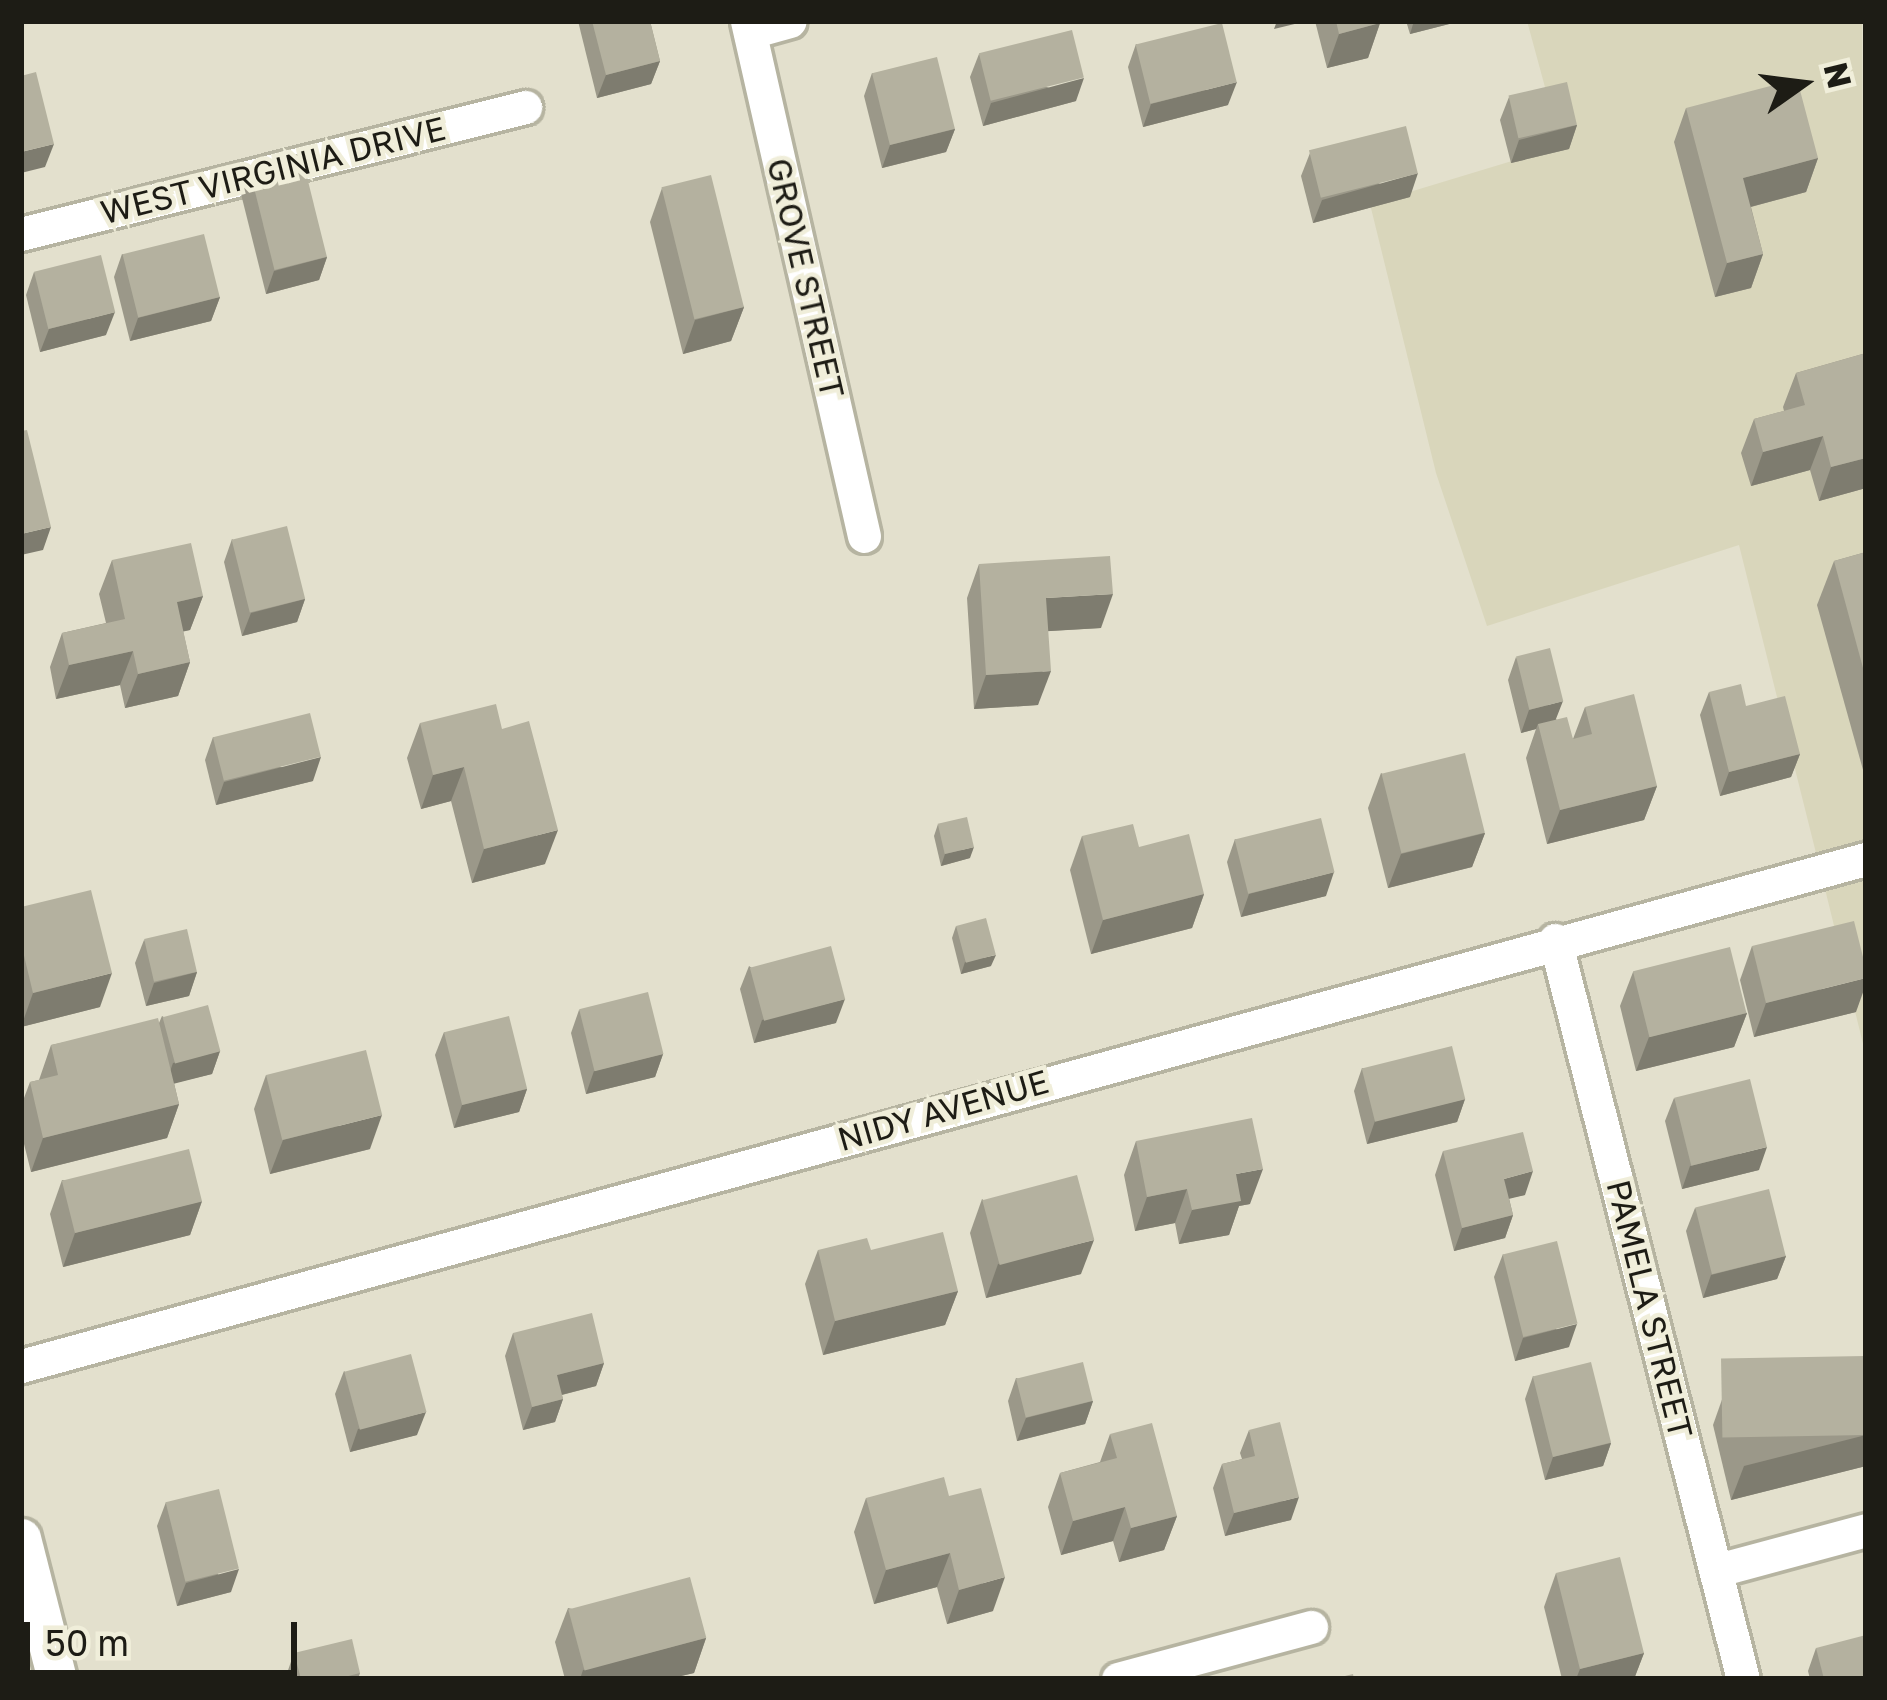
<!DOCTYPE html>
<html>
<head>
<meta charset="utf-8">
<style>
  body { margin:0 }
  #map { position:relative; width:1887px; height:1700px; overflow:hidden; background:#e3e0cd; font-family:"Golos Text",sans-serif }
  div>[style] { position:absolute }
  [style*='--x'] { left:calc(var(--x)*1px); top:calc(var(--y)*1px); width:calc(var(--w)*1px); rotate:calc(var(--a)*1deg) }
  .built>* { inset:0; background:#d9d6bb }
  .roads { filter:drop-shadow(3px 0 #b6b4a1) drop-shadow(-3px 0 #b6b4a1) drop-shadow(0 3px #b6b4a1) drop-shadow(0 -3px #b6b4a1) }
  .minor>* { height:33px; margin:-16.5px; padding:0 16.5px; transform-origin:16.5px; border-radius:16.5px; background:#fff }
  .tertiary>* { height:39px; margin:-19.5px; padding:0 19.5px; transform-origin:19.5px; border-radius:19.5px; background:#fff }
  .wall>* { inset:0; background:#9b9889 }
  .shaded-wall>* { inset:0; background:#7e7c6f }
  .building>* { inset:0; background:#b4b19f; transform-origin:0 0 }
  span { translate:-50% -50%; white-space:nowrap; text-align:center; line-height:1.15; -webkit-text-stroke:9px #f0eeda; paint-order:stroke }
  .street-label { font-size:33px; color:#1d1c15 }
  .frame { position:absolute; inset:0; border:24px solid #1d1c15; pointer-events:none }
  .north { position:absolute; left:1743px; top:24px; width:120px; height:120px; -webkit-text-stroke:9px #f0eeda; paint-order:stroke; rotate:76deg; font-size:33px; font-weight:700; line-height:48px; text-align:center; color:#1d1c15 }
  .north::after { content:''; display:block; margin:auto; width:42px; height:54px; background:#1d1c15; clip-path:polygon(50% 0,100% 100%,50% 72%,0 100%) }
  .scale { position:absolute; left:24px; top:1622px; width:273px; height:54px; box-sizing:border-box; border:6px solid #1d1c15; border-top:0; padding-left:15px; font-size:36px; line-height:42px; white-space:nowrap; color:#1d1c15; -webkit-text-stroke:9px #f0eeda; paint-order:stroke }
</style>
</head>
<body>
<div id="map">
  <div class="built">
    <i style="clip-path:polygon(1527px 21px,1862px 21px,1866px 839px,1816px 853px,1739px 545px,1487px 626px,1436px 473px,1370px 204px,1561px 146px)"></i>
    <i style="clip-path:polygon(1866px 878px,1866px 1056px,1825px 889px)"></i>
  </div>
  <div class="roads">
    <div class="minor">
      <i style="--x:747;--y:21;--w:528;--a:77.2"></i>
      <i style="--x:750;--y:32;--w:41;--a:-15.4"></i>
      <i style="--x:21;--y:234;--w:520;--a:-14.14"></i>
      <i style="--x:1555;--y:940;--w:763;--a:75.73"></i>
      <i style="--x:21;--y:1366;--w:1913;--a:-15.37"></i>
      <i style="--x:1718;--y:1570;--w:153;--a:-15.1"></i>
      <i style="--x:1118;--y:1679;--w:200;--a:-15.1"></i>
    </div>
    <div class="tertiary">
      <i style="--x:21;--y:1538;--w:146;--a:75.7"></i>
    </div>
  </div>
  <div class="wall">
    <i style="clip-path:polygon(578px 21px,650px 21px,660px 61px,651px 84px,597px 98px)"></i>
    <i style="clip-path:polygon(1315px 21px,1379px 21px,1380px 23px,1368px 58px,1327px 68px)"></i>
    <i style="clip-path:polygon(1406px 21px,1461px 21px,1410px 34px)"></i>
    <i style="clip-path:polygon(1136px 44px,1228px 105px,1143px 127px,1128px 67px)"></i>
    <i style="clip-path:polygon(979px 54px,1076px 101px,983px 126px,970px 77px)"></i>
    <i style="clip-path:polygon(872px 73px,955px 129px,946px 152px,882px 168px,864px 96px)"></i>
    <i style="clip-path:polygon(1509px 97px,1577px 125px,1569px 149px,1511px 163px,1500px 120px)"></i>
    <i style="clip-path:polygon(1686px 108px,1818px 158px,1806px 192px,1751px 207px,1763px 254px,1751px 288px,1715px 297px,1674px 142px)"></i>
    <i style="clip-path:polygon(1310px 153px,1410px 197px,1313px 223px,1301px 176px)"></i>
    <i style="clip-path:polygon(249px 167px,327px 257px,319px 280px,266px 294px,240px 190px)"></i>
    <i style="clip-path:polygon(662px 188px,744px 307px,731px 341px,683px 354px,650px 222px)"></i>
    <i style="clip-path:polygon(122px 254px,220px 297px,211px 321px,130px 341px,114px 277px)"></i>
    <i style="clip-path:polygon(34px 272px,106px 335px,40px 352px,26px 295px)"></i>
    <i style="clip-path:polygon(1866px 353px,1866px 488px,1819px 501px,1810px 470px,1751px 486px,1741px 453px,1754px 419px,1784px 411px,1783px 407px,1796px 373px)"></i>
    <i style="clip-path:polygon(232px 539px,305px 599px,297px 622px,242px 636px,224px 562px)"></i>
    <i style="clip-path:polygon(1866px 552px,1866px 777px,1865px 777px,1817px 605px,1834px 561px)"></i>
    <i style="clip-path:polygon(112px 560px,203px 596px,190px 630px,183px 631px,190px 662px,178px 696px,125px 708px,120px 685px,56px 699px,50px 667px,62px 633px,106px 623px,99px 594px)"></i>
    <i style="clip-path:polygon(979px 564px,1101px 628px,1048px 631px,1038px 705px,974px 709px,967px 598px)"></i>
    <i style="clip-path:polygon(1516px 657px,1556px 719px,1573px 739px,1585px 707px,1657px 786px,1644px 820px,1547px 844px,1526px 758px,1536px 729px,1521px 733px,1508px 680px)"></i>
    <i style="clip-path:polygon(1709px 692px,1800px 754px,1791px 777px,1720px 796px,1700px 715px)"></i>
    <i style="clip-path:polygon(420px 723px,502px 729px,545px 864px,472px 883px,451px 801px,421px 809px,407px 758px)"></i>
    <i style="clip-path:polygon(213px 737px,313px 781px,216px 805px,205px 760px)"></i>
    <i style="clip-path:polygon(1381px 773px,1485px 833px,1472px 867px,1388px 888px,1368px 808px)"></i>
    <i style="clip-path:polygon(938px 824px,970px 858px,941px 866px,934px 836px)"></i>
    <i style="clip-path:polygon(1082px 836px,1139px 847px,1204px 894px,1192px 928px,1091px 954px,1070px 870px)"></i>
    <i style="clip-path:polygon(1235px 839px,1326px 896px,1241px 917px,1227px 862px)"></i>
    <i style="clip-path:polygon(21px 907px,100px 1007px,21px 1027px)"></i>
    <i style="clip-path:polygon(956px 926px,991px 966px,961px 974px,952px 938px)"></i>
    <i style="clip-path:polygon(144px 940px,197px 972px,189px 996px,146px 1006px,135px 963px)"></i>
    <i style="clip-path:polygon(1752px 946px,1856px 1012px,1754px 1037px,1740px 980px)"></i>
    <i style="clip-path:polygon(749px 966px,836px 1023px,754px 1043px,740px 989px)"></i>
    <i style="clip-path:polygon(1633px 972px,1747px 1013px,1734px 1047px,1636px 1071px,1620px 1006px)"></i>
    <i style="clip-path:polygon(579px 1010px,663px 1054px,655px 1077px,586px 1094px,571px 1033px)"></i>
    <i style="clip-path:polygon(162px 1016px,220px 1051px,212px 1074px,174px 1083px,179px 1104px,167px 1138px,31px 1172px,21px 1132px,21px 1106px,30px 1082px,39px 1080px,51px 1045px,159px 1023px)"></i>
    <i style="clip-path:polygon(444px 1032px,527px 1089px,519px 1112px,454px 1128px,435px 1055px)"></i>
    <i style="clip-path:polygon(1362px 1068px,1465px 1099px,1457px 1122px,1367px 1144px,1354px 1091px)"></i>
    <i style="clip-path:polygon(266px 1075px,370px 1149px,270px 1174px,254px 1109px)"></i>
    <i style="clip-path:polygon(1674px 1098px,1759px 1170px,1682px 1189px,1665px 1121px)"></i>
    <i style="clip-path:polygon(1136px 1141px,1250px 1204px,1239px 1206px,1229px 1235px,1179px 1244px,1175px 1223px,1135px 1231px,1124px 1175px)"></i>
    <i style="clip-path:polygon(1443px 1151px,1525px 1195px,1509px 1198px,1513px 1215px,1505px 1238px,1454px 1251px,1435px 1175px)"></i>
    <i style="clip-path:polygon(62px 1180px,202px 1201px,190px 1235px,63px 1267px,50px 1214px)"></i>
    <i style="clip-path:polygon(982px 1199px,1081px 1274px,986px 1298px,970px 1233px)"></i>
    <i style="clip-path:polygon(1695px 1208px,1786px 1256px,1777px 1279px,1703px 1298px,1686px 1231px)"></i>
    <i style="clip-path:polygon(818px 1250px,871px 1250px,958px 1291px,945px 1325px,823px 1355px,805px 1284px)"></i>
    <i style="clip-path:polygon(1503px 1254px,1569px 1347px,1515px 1361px,1494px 1277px)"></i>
    <i style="clip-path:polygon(513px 1333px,604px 1363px,596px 1386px,562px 1395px,563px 1399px,555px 1422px,523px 1430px,505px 1356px)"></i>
    <i style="clip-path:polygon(1866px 1361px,1866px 1466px,1731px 1500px,1713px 1425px,1725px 1391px)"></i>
    <i style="clip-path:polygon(344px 1371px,417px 1435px,350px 1452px,335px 1394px)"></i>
    <i style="clip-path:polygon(1533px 1376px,1611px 1443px,1603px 1466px,1545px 1480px,1525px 1399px)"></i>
    <i style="clip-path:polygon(1016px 1378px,1093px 1401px,1085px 1424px,1017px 1441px,1008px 1401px)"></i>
    <i style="clip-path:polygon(1249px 1430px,1291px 1520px,1225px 1536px,1213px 1488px,1222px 1464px,1242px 1459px,1240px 1453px)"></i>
    <i style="clip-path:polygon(1110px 1434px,1177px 1516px,1164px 1550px,1119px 1562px,1113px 1541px,1061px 1555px,1048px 1507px,1060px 1473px,1100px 1462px)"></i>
    <i style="clip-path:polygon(949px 1496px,993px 1611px,947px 1624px,937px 1587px,874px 1604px,854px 1532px,866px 1498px)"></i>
    <i style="clip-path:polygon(166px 1502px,231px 1592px,177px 1606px,157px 1526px)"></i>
    <i style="clip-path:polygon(1556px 1573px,1644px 1653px,1634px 1679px,1562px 1679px,1544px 1607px)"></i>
    <i style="clip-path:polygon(568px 1608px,706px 1638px,694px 1673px,668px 1679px,565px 1679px,555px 1642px)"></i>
    <i style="clip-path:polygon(1816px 1648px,1866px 1679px,1810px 1679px,1808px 1671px)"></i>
    <i style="clip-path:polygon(294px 1653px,360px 1673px,358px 1679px,286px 1679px,286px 1676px)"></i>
  </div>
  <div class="shaded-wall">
    <i style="clip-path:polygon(1277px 21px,1307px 21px,1274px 29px)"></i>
    <i style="clip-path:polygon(1414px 21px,1461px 21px,1410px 34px)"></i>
    <i style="clip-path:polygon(1380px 23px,1368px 58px,1327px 68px,1339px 34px)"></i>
    <i style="clip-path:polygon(660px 61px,651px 84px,597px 98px,606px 75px)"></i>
    <i style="clip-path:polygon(1084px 78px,1076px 101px,983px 126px,991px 103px)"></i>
    <i style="clip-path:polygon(1237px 82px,1228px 105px,1143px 127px,1151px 104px)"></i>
    <i style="clip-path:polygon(1577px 125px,1569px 149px,1511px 163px,1519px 140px)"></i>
    <i style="clip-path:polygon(955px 129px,946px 152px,882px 168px,890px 145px)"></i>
    <i style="clip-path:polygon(54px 144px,45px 167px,21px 173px,21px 152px)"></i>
    <i style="clip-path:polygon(1818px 158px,1806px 192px,1731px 212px,1743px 178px)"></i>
    <i style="clip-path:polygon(1418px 173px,1410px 197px,1313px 223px,1322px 200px)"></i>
    <i style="clip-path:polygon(1763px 254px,1751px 288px,1715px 297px,1727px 263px)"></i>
    <i style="clip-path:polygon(327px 257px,319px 280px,266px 294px,274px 271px)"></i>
    <i style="clip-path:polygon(220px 297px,211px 321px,130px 341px,138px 318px)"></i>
    <i style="clip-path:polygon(744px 307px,731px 341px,683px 354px,695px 320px)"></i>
    <i style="clip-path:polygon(115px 312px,106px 335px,40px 352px,49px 329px)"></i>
    <i style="clip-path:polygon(1823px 436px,1810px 470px,1751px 486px,1763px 452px)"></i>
    <i style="clip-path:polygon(1866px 458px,1866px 488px,1819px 501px,1831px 467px)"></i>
    <i style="clip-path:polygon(51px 527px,43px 550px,21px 555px,21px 534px)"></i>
    <i style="clip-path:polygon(1113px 594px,1101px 628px,1034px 632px,1046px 598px)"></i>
    <i style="clip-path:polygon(203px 596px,190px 630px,164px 636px,177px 602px)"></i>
    <i style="clip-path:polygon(305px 599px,297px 622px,242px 636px,251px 613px)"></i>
    <i style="clip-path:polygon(133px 651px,120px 685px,56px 699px,69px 665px)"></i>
    <i style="clip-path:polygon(190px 662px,178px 696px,125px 708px,138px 674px)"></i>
    <i style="clip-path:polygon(1051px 671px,1038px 705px,974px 709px,986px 675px)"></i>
    <i style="clip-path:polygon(1563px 701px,1554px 724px,1538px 724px,1536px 729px,1521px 733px,1529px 710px)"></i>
    <i style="clip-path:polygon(1800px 754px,1791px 777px,1720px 796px,1729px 772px)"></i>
    <i style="clip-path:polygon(321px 757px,313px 781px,216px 805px,224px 782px)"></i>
    <i style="clip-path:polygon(464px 767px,451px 801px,421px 809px,433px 775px)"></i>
    <i style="clip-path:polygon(1657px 786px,1644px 820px,1547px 844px,1560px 810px)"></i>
    <i style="clip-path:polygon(558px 830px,545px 864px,472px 883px,484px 849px)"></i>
    <i style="clip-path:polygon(1485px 833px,1472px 867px,1388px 888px,1401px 854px)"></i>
    <i style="clip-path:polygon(974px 847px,970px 858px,941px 866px,945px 854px)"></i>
    <i style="clip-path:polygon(1334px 872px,1326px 896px,1241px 917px,1249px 894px)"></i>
    <i style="clip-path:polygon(1204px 894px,1192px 928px,1091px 954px,1103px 920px)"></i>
    <i style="clip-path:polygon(996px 955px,991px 966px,961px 974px,965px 962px)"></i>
    <i style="clip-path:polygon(197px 972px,189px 996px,146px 1006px,154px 983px)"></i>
    <i style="clip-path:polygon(112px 973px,100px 1007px,21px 1027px,33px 993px)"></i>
    <i style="clip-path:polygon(1866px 978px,1866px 984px,1856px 1012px,1754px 1037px,1766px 1003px)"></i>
    <i style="clip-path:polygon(845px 999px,836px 1023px,754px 1043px,762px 1020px)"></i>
    <i style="clip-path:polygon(1747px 1013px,1734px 1047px,1636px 1071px,1649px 1037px)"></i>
    <i style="clip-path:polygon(220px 1051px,212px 1074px,165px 1086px,173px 1063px)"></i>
    <i style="clip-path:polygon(663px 1054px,655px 1077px,586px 1094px,594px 1071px)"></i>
    <i style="clip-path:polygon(527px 1089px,519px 1112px,454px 1128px,462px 1105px)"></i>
    <i style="clip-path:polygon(1465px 1099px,1457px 1122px,1367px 1144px,1375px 1121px)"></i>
    <i style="clip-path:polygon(179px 1104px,167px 1138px,31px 1172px,43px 1138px)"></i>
    <i style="clip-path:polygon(382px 1115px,370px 1149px,270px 1174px,283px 1140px)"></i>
    <i style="clip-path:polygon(1767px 1147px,1759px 1170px,1682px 1189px,1690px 1166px)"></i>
    <i style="clip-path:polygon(1263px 1169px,1250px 1204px,1239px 1206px,1229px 1235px,1179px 1244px,1192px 1210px,1236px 1174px)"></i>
    <i style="clip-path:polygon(1533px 1171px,1525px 1195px,1496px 1202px,1504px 1179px)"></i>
    <i style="clip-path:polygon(1187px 1189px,1175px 1223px,1135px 1231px,1147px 1197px)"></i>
    <i style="clip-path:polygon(202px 1201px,190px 1235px,63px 1267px,75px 1233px)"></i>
    <i style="clip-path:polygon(1513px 1215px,1505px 1238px,1454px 1251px,1462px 1228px)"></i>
    <i style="clip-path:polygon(1094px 1240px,1081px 1274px,986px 1298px,998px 1264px)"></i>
    <i style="clip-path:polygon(1786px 1256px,1777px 1279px,1703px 1298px,1711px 1275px)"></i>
    <i style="clip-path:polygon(958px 1291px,945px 1325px,823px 1355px,835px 1321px)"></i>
    <i style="clip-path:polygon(1577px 1324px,1569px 1347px,1515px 1361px,1523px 1338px)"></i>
    <i style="clip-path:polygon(604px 1363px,596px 1386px,549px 1398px,557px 1375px)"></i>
    <i style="clip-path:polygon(563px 1399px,555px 1422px,523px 1430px,532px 1407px)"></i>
    <i style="clip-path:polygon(1093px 1401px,1085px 1424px,1017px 1441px,1026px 1418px)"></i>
    <i style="clip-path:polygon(426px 1412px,417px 1435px,350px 1452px,358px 1429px)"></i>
    <i style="clip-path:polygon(1866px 1435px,1866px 1466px,1731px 1500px,1744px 1466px)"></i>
    <i style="clip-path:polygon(1611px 1443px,1603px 1466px,1545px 1480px,1553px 1457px)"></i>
    <i style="clip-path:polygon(1299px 1497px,1291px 1520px,1225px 1536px,1234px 1513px)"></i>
    <i style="clip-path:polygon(1125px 1507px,1113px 1541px,1061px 1555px,1073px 1521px)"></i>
    <i style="clip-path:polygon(1177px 1516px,1164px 1550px,1119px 1562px,1131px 1528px)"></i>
    <i style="clip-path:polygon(950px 1553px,937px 1587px,874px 1604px,886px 1570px)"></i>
    <i style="clip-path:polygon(239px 1569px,231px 1592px,177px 1606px,186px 1583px)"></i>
    <i style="clip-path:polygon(1005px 1577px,993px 1611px,947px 1624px,959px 1590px)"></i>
    <i style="clip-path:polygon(706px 1638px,694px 1673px,668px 1679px,580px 1679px,583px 1670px)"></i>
    <i style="clip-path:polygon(1644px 1653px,1634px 1679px,1576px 1679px,1580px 1669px)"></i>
  </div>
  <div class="building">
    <i style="clip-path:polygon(592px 21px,650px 21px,660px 61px,606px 75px)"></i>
    <i style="clip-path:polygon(1336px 21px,1379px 21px,1380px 23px,1339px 34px)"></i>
    <i style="left:1222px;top:23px;width:61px;height:89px;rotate:76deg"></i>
    <i style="left:1072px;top:30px;width:49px;height:96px;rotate:76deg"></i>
    <i style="left:937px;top:57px;width:74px;height:67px;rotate:76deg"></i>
    <i style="clip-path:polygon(36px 72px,54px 144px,21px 152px,21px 76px)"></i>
    <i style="clip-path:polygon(1797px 79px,1818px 158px,1743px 178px,1763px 254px,1727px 263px,1686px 108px)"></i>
    <i style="left:1567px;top:82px;width:44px;height:60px;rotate:77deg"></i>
    <i style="left:1406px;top:126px;width:49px;height:100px;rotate:76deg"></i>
    <i style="left:301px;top:153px;width:107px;height:54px;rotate:76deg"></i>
    <i style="left:711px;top:175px;width:136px;height:51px;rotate:76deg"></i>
    <i style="left:204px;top:234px;width:65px;height:84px;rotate:76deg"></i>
    <i style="left:101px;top:255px;width:59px;height:69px;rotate:76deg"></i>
    <i style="clip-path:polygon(1866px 353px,1866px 458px,1831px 467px,1823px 436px,1763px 452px,1754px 419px,1805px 405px,1796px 373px)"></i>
    <i style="clip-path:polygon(27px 430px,51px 527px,21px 534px,21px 431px)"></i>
    <i style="left:287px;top:526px;width:75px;height:57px;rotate:76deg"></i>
    <i style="clip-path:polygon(191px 543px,203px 596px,177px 602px,190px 662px,138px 674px,133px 651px,69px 665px,62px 633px,125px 619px,112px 560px)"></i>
    <i style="clip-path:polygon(1866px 552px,1866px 679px,1834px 561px)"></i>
    <i style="clip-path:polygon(1110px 556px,1113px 594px,1046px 598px,1051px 671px,986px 675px,979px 564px)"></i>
    <i style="left:1550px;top:648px;width:55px;height:35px;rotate:76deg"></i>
    <i style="clip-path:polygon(1741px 684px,1746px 706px,1785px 696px,1800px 754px,1729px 772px,1709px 692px)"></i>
    <i style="clip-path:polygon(1634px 694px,1657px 786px,1560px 810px,1538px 724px,1567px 717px,1573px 739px,1592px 734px,1585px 707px)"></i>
    <i style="clip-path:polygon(496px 704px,502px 729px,529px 721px,558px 830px,484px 849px,464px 767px,433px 775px,420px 723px)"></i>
    <i style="left:310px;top:713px;width:45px;height:100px;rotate:76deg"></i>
    <i style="left:1465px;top:753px;width:82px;height:86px;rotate:76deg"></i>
    <i style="left:967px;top:817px;width:31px;height:30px;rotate:77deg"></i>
    <i style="left:1321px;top:818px;width:56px;height:89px;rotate:76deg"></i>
    <i style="clip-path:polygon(1133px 824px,1139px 847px,1189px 834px,1204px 894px,1103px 920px,1082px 836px)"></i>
    <i style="clip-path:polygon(91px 890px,112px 973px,33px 993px,21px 943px,21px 907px)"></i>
    <i style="left:986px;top:918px;width:38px;height:31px;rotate:75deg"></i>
    <i style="clip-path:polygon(1854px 921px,1866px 969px,1866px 978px,1766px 1003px,1752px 946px)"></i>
    <i style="left:187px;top:929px;width:44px;height:44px;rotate:77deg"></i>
    <i style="left:831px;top:946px;width:55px;height:84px;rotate:75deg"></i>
    <i style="left:1730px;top:947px;width:68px;height:100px;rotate:76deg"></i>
    <i style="left:648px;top:992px;width:64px;height:71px;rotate:76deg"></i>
    <i style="left:208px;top:1005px;width:48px;height:47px;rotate:75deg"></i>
    <i style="left:509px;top:1016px;width:75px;height:67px;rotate:76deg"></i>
    <i style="clip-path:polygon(158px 1018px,179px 1104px,43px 1138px,30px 1082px,58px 1075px,51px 1045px)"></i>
    <i style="left:1452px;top:1046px;width:55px;height:93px;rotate:76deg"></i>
    <i style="left:366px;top:1050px;width:67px;height:103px;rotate:76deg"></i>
    <i style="left:1750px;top:1079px;width:70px;height:78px;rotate:76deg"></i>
    <i style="clip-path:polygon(1252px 1118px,1263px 1169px,1236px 1174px,1241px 1201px,1192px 1210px,1187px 1189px,1147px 1197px,1136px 1141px)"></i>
    <i style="clip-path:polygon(1523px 1132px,1533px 1171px,1504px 1179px,1513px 1215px,1462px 1228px,1443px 1151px)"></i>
    <i style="left:189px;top:1149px;width:54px;height:131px;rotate:76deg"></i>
    <i style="left:1077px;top:1175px;width:67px;height:98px;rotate:75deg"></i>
    <i style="left:1769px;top:1189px;width:69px;height:76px;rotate:76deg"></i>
    <i style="clip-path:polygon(943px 1232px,958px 1291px,835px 1321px,818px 1250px,867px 1238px,871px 1250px)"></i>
    <i style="left:1557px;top:1241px;width:85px;height:56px;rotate:76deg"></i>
    <i style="clip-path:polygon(592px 1313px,604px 1363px,557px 1375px,563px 1399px,532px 1407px,513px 1333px)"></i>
    <i style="left:411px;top:1354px;width:60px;height:69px;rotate:75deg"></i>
    <i style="left:1865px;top:1356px;width:79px;height:144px;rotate:89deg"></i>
    <i style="left:1083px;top:1362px;width:40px;height:69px;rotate:76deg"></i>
    <i style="left:1591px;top:1362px;width:83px;height:60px;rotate:76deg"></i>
    <i style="clip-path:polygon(1280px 1422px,1299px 1497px,1234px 1513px,1222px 1464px,1255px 1456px,1249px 1430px)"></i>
    <i style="clip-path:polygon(1152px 1423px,1177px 1516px,1131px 1528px,1125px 1507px,1073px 1521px,1060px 1473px,1117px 1458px,1110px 1434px)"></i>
    <i style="clip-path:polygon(944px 1477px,949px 1496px,981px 1488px,1005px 1577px,959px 1590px,950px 1553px,886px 1570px,866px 1498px)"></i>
    <i style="left:219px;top:1489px;width:82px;height:55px;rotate:76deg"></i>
    <i style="left:1620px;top:1557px;width:99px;height:66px;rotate:76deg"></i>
    <i style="left:690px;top:1577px;width:63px;height:126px;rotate:75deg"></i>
    <i style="clip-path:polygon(1866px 1635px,1866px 1679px,1824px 1679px,1816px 1648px)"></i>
    <i style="clip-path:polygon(352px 1639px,360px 1673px,337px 1679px,301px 1679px,294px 1653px)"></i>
    <i style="clip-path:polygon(1353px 1674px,1354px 1679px,1333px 1679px)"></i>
  </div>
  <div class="street-label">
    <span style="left:273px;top:170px;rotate:-14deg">WEST VIRGINIA DRIVE</span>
    <span style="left:806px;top:278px;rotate:77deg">GROVE STREET</span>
    <span style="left:943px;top:1110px;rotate:-16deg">NIDY AVENUE</span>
    <span style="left:1650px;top:1309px;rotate:76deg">PAMELA STREET</span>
  </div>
  <div class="frame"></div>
  <div class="north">N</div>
  <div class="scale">50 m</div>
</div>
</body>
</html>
